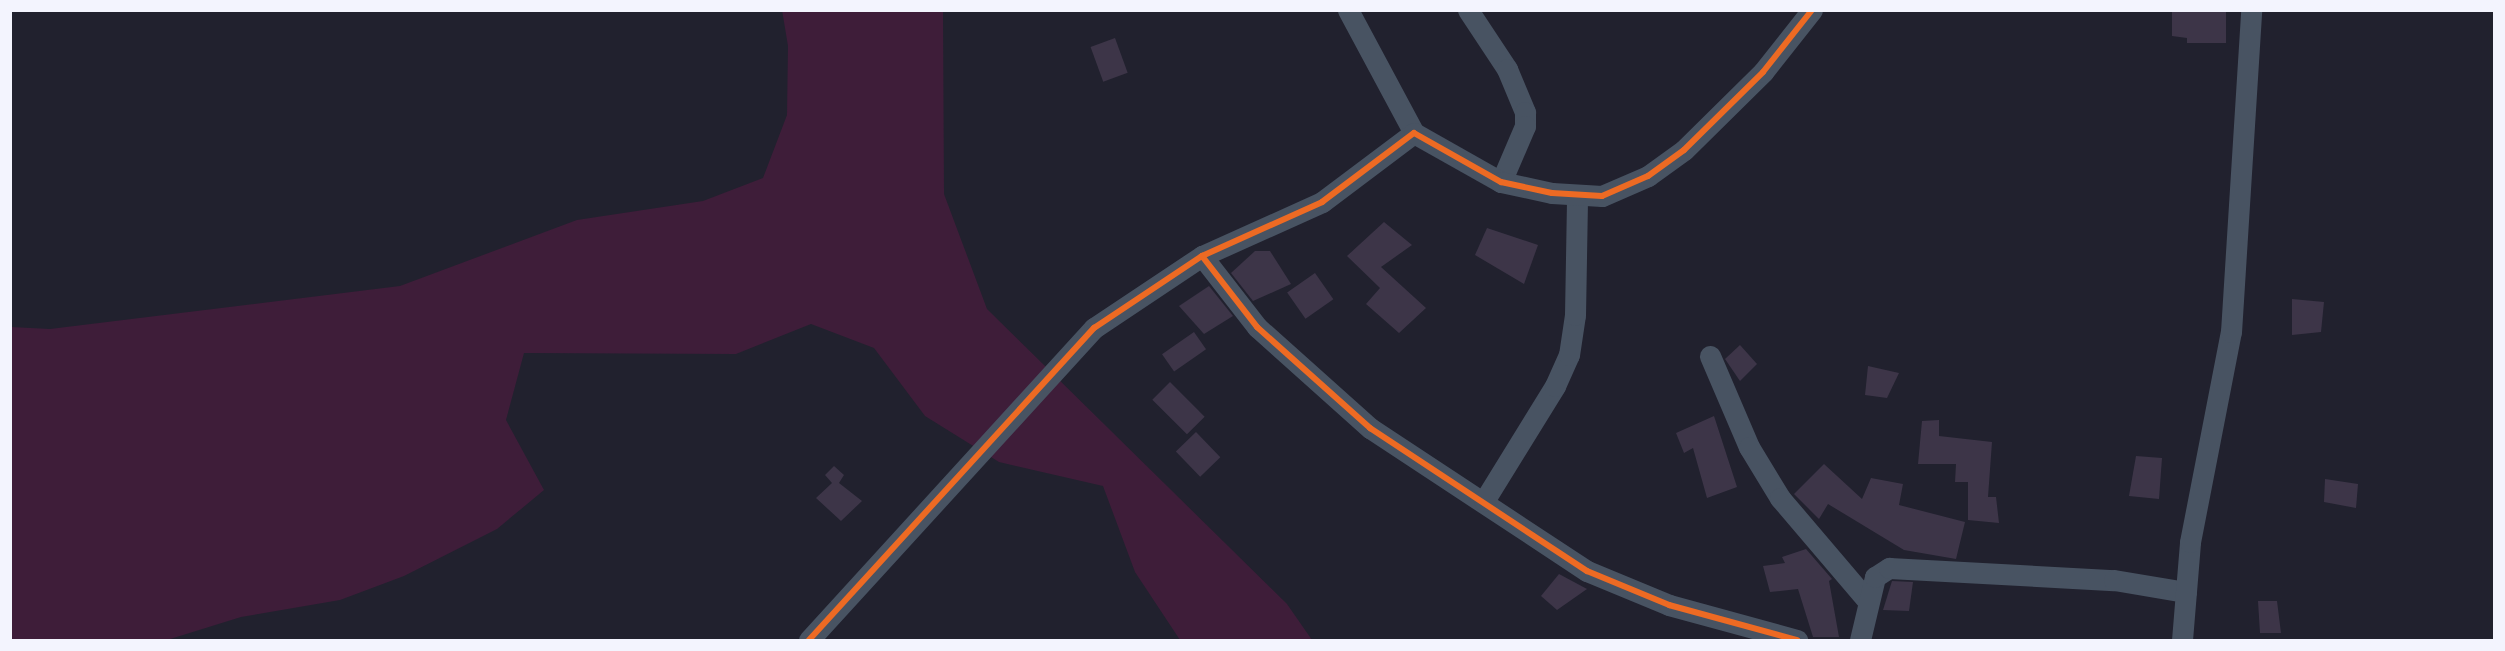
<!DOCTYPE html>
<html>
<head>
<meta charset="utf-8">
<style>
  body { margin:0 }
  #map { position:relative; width:2505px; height:651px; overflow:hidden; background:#21212e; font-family:"Archivo Narrow",sans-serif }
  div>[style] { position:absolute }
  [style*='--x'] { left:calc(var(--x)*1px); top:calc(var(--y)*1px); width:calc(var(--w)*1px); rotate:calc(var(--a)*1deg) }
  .green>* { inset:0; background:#3e1d39 }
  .building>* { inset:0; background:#3d3548; transform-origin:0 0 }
  .minor>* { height:21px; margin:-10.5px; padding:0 10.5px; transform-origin:10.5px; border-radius:10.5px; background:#485362 }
  .cycleway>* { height:6px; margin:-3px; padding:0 3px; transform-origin:3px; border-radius:3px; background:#ed6a23 }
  span { translate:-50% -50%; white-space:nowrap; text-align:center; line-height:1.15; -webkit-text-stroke:4.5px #131329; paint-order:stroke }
  .frame { position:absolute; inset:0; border:12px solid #f3f4fe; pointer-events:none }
</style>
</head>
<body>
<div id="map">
  <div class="green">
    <i style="clip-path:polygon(782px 10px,943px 11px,944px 194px,987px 309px,1287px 604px,1312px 640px,1180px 640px,1135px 572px,1103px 486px,999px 462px,925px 416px,874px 348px,811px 324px,736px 354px,524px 353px,506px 420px,544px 490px,497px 529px,404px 576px,340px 600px,241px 617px,167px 640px,11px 640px,11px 327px,50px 329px,400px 286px,577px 220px,703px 201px,763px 178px,787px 115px,788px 46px)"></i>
  </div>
  <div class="building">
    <i style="clip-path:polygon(2172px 10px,2226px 10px,2226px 43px,2187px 43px,2187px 38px,2172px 36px)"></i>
    <i style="left:1115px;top:38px;width:37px;height:26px;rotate:70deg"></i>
    <i style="clip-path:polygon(1384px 222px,1412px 245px,1381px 267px,1426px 308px,1399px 333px,1366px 304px,1380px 288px,1347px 256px)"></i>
    <i style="clip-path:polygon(1487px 228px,1538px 245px,1524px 284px,1475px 255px)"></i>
    <i style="clip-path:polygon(1255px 251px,1270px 251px,1291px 284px,1253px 301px,1231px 273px)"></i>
    <i style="left:1315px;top:273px;width:32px;height:34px;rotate:55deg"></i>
    <i style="clip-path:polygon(1209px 286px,1233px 316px,1204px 334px,1179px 306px)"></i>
    <i style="clip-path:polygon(2292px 299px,2324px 302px,2321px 332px,2292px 335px)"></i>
    <i style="left:1194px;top:332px;width:21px;height:39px;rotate:55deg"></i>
    <i style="clip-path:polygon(1740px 345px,1757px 364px,1740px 381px,1725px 359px)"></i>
    <i style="clip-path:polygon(1868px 366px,1899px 373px,1887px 398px,1865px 395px)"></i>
    <i style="left:1170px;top:382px;width:49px;height:25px;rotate:45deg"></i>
    <i style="clip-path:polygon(1714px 416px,1737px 487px,1707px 498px,1693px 448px,1684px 453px,1676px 433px)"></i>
    <i style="clip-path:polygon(1939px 420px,1939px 436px,1992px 442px,1988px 497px,1996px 497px,1999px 523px,1968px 520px,1968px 482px,1955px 482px,1956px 464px,1918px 464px,1922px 421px)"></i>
    <i style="left:1196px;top:432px;width:35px;height:28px;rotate:46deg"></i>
    <i style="clip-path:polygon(2136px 456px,2162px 458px,2159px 499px,2129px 496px)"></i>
    <i style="clip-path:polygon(1824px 464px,1862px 499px,1871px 478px,1903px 484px,1899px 505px,1965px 522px,1956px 559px,1904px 550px,1828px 504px,1819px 519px,1794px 494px)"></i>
    <i style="clip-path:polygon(834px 466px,844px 475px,839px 483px,862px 501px,841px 521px,816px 498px,832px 483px,825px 475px)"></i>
    <i style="clip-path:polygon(2325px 479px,2358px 484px,2356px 508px,2324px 502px)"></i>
    <i style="clip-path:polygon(1806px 549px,1832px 579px,1829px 581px,1839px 637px,1813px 637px,1798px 589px,1770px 592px,1763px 566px,1785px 563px,1782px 557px)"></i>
    <i style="clip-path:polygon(1559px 574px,1587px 589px,1557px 610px,1541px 596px)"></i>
    <i style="clip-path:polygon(1892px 581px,1913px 582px,1909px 611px,1883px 610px)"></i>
    <i style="clip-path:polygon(2258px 601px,2277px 601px,2281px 633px,2260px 633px)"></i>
  </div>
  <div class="minor">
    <i style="--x:1348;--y:10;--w:140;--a:61.8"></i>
    <i style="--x:1468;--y:10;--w:71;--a:56.5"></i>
    <i style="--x:1507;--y:69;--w:47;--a:67.3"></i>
    <i style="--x:1525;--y:112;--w:14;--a:90"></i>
    <i style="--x:1525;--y:126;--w:61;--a:113.2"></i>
    <i style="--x:1202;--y:256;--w:90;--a:52.2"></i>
    <i style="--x:1257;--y:327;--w:152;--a:41.8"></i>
    <i style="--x:1370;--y:428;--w:260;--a:33.4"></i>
    <i style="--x:1587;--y:571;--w:89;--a:22.5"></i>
    <i style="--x:1669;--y:605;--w:133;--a:15.3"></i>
    <i style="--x:1710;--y:356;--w:99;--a:66.8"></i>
    <i style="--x:1749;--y:447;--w:60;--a:58.7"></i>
    <i style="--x:1780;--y:498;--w:133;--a:49.6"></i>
    <i style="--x:1484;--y:501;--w:135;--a:-58.3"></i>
    <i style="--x:1555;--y:386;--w:34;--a:-66"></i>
    <i style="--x:1569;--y:355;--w:40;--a:-81.5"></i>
    <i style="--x:1575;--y:315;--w:120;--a:-89"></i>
    <i style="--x:809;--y:640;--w:423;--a:-47.6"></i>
    <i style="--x:1094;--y:328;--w:130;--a:-33.7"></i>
    <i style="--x:1202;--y:256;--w:132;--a:-24.2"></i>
    <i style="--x:1322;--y:202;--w:115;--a:-36.9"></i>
    <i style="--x:1414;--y:133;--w:100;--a:29.4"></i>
    <i style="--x:1501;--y:182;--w:52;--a:12.2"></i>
    <i style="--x:1552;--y:193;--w:50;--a:3.4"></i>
    <i style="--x:1602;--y:196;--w:50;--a:-23.5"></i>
    <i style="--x:1648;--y:176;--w:44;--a:-35.8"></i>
    <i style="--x:1684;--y:150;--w:111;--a:-44.6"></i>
    <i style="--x:1763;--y:72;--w:79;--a:-51.7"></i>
    <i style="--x:1860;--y:640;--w:65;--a:-76.6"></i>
    <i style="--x:1875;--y:577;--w:17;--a:-33"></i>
    <i style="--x:1889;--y:568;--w:225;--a:3.1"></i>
    <i style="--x:2114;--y:580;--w:73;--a:9.5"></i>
    <i style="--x:2182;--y:640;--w:98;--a:-85.3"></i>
    <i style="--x:2190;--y:542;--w:214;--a:-79"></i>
    <i style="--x:2231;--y:332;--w:323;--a:-86.4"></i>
  </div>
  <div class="cycleway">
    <i style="--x:1202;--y:256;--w:90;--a:52.2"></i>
    <i style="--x:1257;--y:327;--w:152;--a:41.8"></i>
    <i style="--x:1370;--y:428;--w:260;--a:33.4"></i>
    <i style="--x:1587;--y:571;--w:89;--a:22.5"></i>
    <i style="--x:1669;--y:605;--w:133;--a:15.3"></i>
    <i style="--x:809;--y:640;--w:423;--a:-47.6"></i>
    <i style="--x:1094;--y:328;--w:130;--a:-33.7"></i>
    <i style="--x:1202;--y:256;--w:132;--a:-24.2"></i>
    <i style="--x:1322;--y:202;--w:115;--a:-36.9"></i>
    <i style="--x:1414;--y:133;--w:100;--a:29.4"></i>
    <i style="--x:1501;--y:182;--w:52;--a:12.2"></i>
    <i style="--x:1552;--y:193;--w:50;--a:3.4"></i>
    <i style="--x:1602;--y:196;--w:50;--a:-23.5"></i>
    <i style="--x:1648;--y:176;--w:44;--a:-35.8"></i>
    <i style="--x:1684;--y:150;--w:111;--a:-44.6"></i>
    <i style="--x:1763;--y:72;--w:79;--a:-51.7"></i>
  </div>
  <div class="frame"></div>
</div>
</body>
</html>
